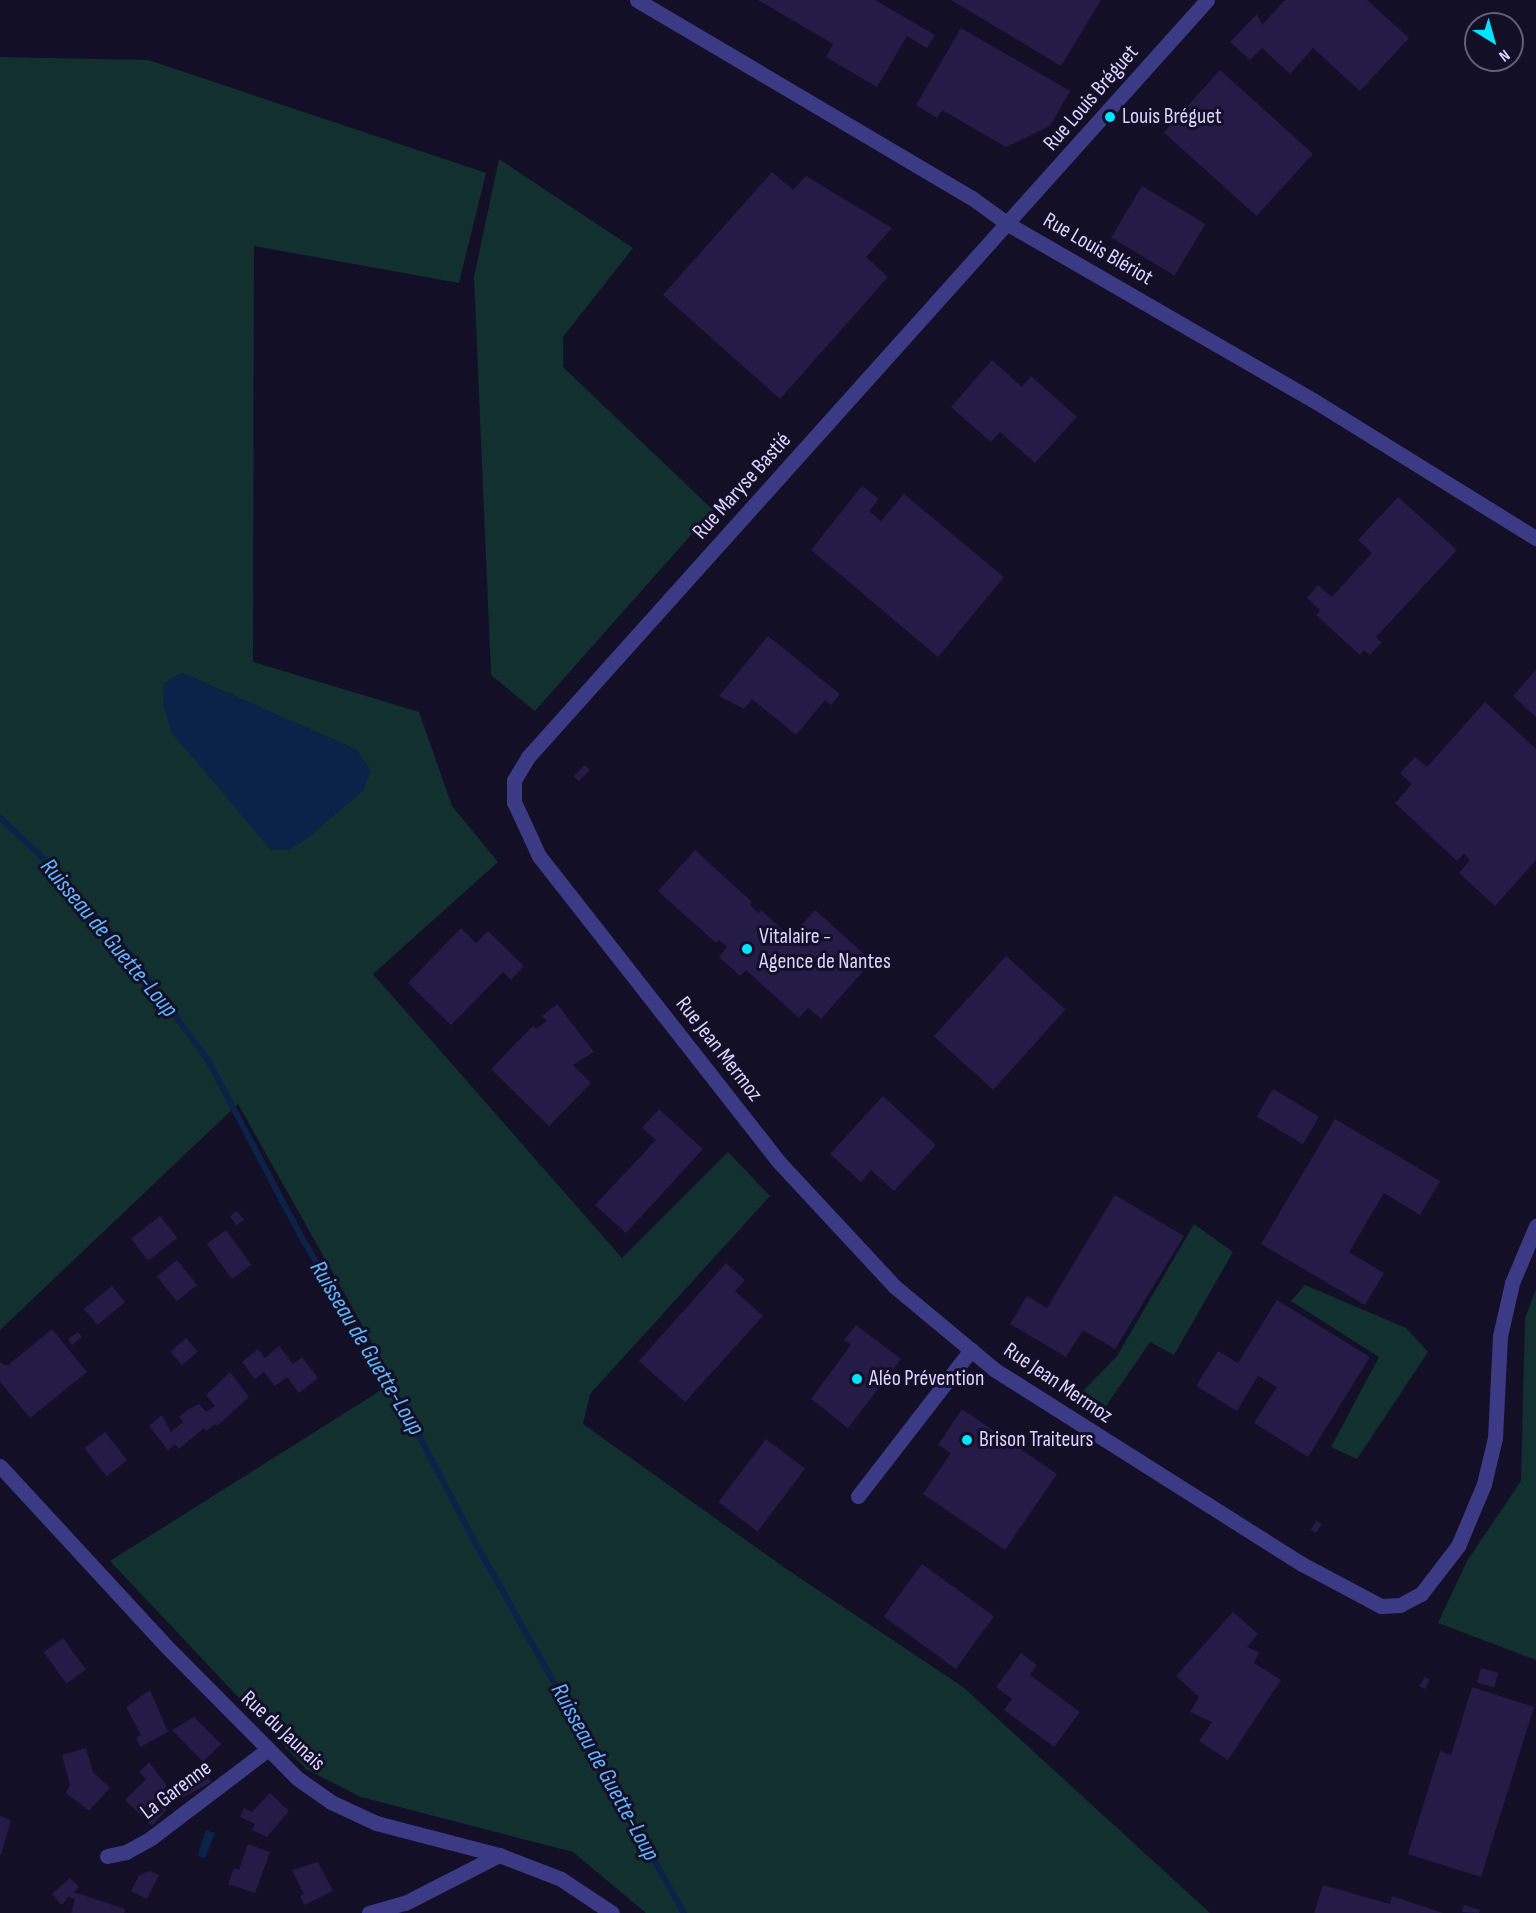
<!DOCTYPE html>
<html>
<head>
<meta charset="utf-8">
<style>
  body { margin:0 }
  #map { position:relative; width:1536px; height:1913px; overflow:hidden; background:#130f26; font-family:"Sofia Sans Condensed",sans-serif }
  div>[style] { position:absolute }
  [style*='--x'] { left:calc(var(--x)*1px); top:calc(var(--y)*1px); width:calc(var(--w)*1px); rotate:calc(var(--a)*1deg) }
  .green>* { inset:0; background:#12302f }
  .water>* { inset:0; background:#0c2248 }
  .stream>* { height:6px; margin:-3px; padding:0 3px; transform-origin:3px; border-radius:3px; background:#0c2248 }
  .building>* { inset:0; background:#241b47; transform-origin:0 0 }
  .minor>* { height:15px; margin:-7.5px; padding:0 7.5px; transform-origin:7.5px; border-radius:7.5px; background:#3d3a85 }
  .dots>* { width:16px; height:16px; translate:-50% -50%; box-sizing:border-box; border:3px solid #130f26; border-radius:50% }
  span { translate:-50% -50%; white-space:nowrap; text-align:center; line-height:1.15; -webkit-text-stroke:6px #130f26; paint-order:stroke }
  .street-label { font-size:22px; color:#d9d4ff }
  .poi-label { font-size:22px; color:#d9d4ff }
  .left { translate:0 -50%; text-align:left }
  .water-label { font-size:24px; color:#62b6ff; font-style:italic }
  .north { position:absolute; left:1464px; top:12px; width:60px; height:60px; box-sizing:border-box; background:#130f26; border:2px solid #625e7d; border-radius:50%; rotate:143deg; font-size:16px; font-weight:700; line-height:24px; text-align:center; color:#d9d4ff }
  .north::after { content:''; display:block; margin:auto; width:21px; height:27px; background:#00e5ff; clip-path:polygon(50% 0,100% 100%,50% 72%,0 100%) }
</style>
</head>
<body>
<div id="map">
  <div class="green">
    <i style="clip-path:polygon(evenodd,0 57px,148px 60px,486px 173px,459px 283px,254px 246px,253px 662px,419px 712px,452px 806px,498px 862px,373px 974px,622px 1258px,728px 1152px,770px 1196px,590px 1394px,583px 1424px,785px 1568px,963px 1687px,1210px 1913px,646px 1913px,573px 1852px,361px 1797px,306px 1769px,110px 1561px,394px 1382px,238px 1104px,0 1330px,0 57px,182px 673px,357px 750px,164px 683px,182px 673px)"></i>
    <i style="clip-path:polygon(499px 159px,633px 248px,563px 337px,563px 367px,713px 510px,535px 711px,491px 675px,474px 277px)"></i>
    <i style="clip-path:polygon(1194px 1224px,1233px 1252px,1174px 1355px,1150px 1342px,1106px 1406px,1083px 1391px,1117px 1356px)"></i>
    <i style="clip-path:polygon(1305px 1285px,1406px 1328px,1428px 1352px,1357px 1459px,1331px 1447px,1379px 1357px,1291px 1301px)"></i>
    <i style="clip-path:polygon(1536px 1289px,1536px 1660px,1438px 1623px,1467px 1561px,1521px 1481px,1525px 1318px)"></i>
  </div>
  <div class="water">
    <i style="clip-path:polygon(182px 673px,357px 750px,371px 771px,363px 791px,304px 841px,289px 850px,271px 850px,172px 733px,163px 705px,164px 683px)"></i>
    <i style="clip-path:polygon(206px 1830px,215px 1833px,205px 1858px,198px 1856px,199px 1851px)"></i>
  </div>
  <div class="stream">
    <i style="--x:0;--y:818;--w:60;--a:43"></i>
    <i style="--x:44;--y:859;--w:125;--a:47.9"></i>
    <i style="--x:128;--y:952;--w:134;--a:53.5"></i>
    <i style="--x:208;--y:1060;--w:204;--a:62.2"></i>
    <i style="--x:303;--y:1240;--w:219;--a:59.2"></i>
    <i style="--x:415;--y:1428;--w:131;--a:62.3"></i>
    <i style="--x:476;--y:1544;--w:424;--a:60.6"></i>
  </div>
  <div class="building">
    <i style="clip-path:polygon(758px 0,875px 0,935px 35px,927px 48px,907px 36px,877px 87px,826px 57px,833px 44px)"></i>
    <i style="clip-path:polygon(951px 0,1101px 0,1061px 66px)"></i>
    <i style="clip-path:polygon(1285px 0,1367px 0,1409px 38px,1360px 91px,1313px 48px,1290px 74px,1262px 48px,1250px 60px,1230px 42px,1257px 14px,1262px 25px)"></i>
    <i style="clip-path:polygon(961px 28px,1070px 91px,1050px 126px,1006px 147px,942px 110px,937px 118px,916px 105px)"></i>
    <i style="left:1220px;top:70px;width:125px;height:84px;rotate:42deg"></i>
    <i style="clip-path:polygon(772px 172px,793px 190px,806px 176px,892px 228px,866px 257px,888px 277px,780px 399px,663px 295px)"></i>
    <i style="left:1142px;top:186px;width:74px;height:60px;rotate:31deg"></i>
    <i style="clip-path:polygon(992px 360px,1022px 387px,1031px 376px,1077px 417px,1035px 463px,1000px 432px,991px 442px,951px 407px)"></i>
    <i style="clip-path:polygon(862px 486px,879px 499px,869px 511px,881px 521px,904px 494px,1004px 577px,938px 657px,811px 550px)"></i>
    <i style="clip-path:polygon(1398px 497px,1457px 550px,1376px 637px,1382px 642px,1370px 655px,1364px 650px,1360px 655px,1316px 615px,1320px 610px,1307px 598px,1318px 585px,1332px 597px,1372px 553px,1358px 540px)"></i>
    <i style="clip-path:polygon(768px 636px,840px 694px,831px 705px,825px 700px,796px 735px,752px 699px,744px 709px,719px 696px)"></i>
    <i style="clip-path:polygon(1536px 670px,1536px 717px,1513px 696px)"></i>
    <i style="clip-path:polygon(1485px 702px,1536px 749px,1536px 860px,1495px 906px,1459px 873px,1470px 860px,1464px 854px,1457px 861px,1395px 803px,1412px 784px,1400px 773px,1415px 757px,1427px 767px)"></i>
    <i style="left:585px;top:765px;width:7px;height:16px;rotate:45deg"></i>
    <i style="clip-path:polygon(695px 850px,752px 902px,750px 905px,758px 913px,761px 910px,791px 937px,815px 910px,872px 961px,821px 1019px,808px 1008px,799px 1018px,746px 970px,740px 976px,719px 957px,727px 947px,719px 940px,716px 943px,658px 891px)"></i>
    <i style="clip-path:polygon(461px 928px,476px 943px,488px 931px,524px 966px,511px 980px,503px 972px,451px 1025px,408px 983px)"></i>
    <i style="left:1006px;top:956px;width:80px;height:108px;rotate:42deg"></i>
    <i style="clip-path:polygon(557px 1004px,594px 1052px,573px 1065px,591px 1083px,549px 1126px,491px 1069px,533px 1026px,536px 1029px,547px 1021px,542px 1016px)"></i>
    <i style="left:1273px;top:1089px;width:54px;height:32px;rotate:31deg"></i>
    <i style="clip-path:polygon(883px 1096px,936px 1145px,894px 1191px,871px 1170px,861px 1182px,830px 1154px)"></i>
    <i style="clip-path:polygon(659px 1109px,703px 1149px,626px 1233px,595px 1205px,656px 1140px,642px 1128px)"></i>
    <i style="clip-path:polygon(1335px 1119px,1440px 1181px,1420px 1215px,1384px 1193px,1349px 1252px,1384px 1273px,1365px 1305px,1261px 1244px)"></i>
    <i style="clip-path:polygon(1115px 1195px,1184px 1236px,1115px 1349px,1083px 1330px,1066px 1357px,1010px 1324px,1027px 1296px,1047px 1308px)"></i>
    <i style="left:237px;top:1211px;width:11px;height:9px;rotate:52deg"></i>
    <i style="left:160px;top:1216px;width:28px;height:37px;rotate:52deg"></i>
    <i style="left:226px;top:1230px;width:43px;height:24px;rotate:54deg"></i>
    <i style="left:177px;top:1260px;width:32px;height:26px;rotate:51deg"></i>
    <i style="clip-path:polygon(726px 1263px,745px 1280px,735px 1291px,763px 1316px,685px 1402px,639px 1361px)"></i>
    <i style="left:112px;top:1286px;width:21px;height:36px;rotate:51deg"></i>
    <i style="clip-path:polygon(1277px 1300px,1370px 1357px,1308px 1457px,1254px 1423px,1277px 1387px,1258px 1376px,1237px 1411px,1196px 1386px,1218px 1351px,1238px 1363px)"></i>
    <i style="clip-path:polygon(856px 1325px,901px 1359px,848px 1428px,811px 1399px,851px 1345px,844px 1340px)"></i>
    <i style="clip-path:polygon(52px 1329px,87px 1372px,30px 1418px,0 1382px,0 1362px,7px 1366px)"></i>
    <i style="clip-path:polygon(78px 1332px,82px 1337px,72px 1345px,68px 1339px)"></i>
    <i style="left:186px;top:1338px;width:18px;height:21px;rotate:49deg"></i>
    <i style="clip-path:polygon(279px 1346px,293px 1364px,302px 1357px,318px 1378px,299px 1393px,287px 1377px,275px 1386px,264px 1372px,255px 1379px,242px 1362px,258px 1349px,265px 1358px)"></i>
    <i style="clip-path:polygon(230px 1372px,249px 1397px,217px 1426px,215px 1424px,206px 1431px,204px 1428px,179px 1449px,175px 1444px,168px 1450px,149px 1426px,162px 1415px,171px 1432px,183px 1422px,179px 1417px,189px 1409px,199px 1404px,206px 1412px,215px 1406px,206px 1395px)"></i>
    <i style="clip-path:polygon(962px 1409px,1057px 1474px,1005px 1550px,923px 1494px,951px 1453px,938px 1445px)"></i>
    <i style="left:105px;top:1432px;width:36px;height:26px;rotate:52deg"></i>
    <i style="left:766px;top:1439px;width:49px;height:79px;rotate:37deg"></i>
    <i style="clip-path:polygon(1316px 1521px,1322px 1524px,1316px 1533px,1311px 1530px)"></i>
    <i style="left:922px;top:1564px;width:89px;height:65px;rotate:36deg"></i>
    <i style="clip-path:polygon(1233px 1612px,1258px 1634px,1247px 1647px,1259px 1652px,1254px 1663px,1281px 1680px,1228px 1760px,1199px 1741px,1212px 1722px,1190px 1712px,1199px 1697px,1176px 1676px)"></i>
    <i style="left:63px;top:1638px;width:39px;height:24px;rotate:54deg"></i>
    <i style="clip-path:polygon(1021px 1653px,1037px 1665px,1030px 1675px,1080px 1712px,1054px 1747px,1004px 1710px,1012px 1699px,996px 1687px)"></i>
    <i style="left:1481px;top:1668px;width:18px;height:15px;rotate:16deg"></i>
    <i style="clip-path:polygon(1425px 1677px,1430px 1680px,1425px 1689px,1419px 1686px)"></i>
    <i style="clip-path:polygon(1472px 1687px,1534px 1707px,1481px 1877px,1408px 1854px,1440px 1751px,1451px 1755px)"></i>
    <i style="clip-path:polygon(150px 1690px,168px 1732px,140px 1747px,136px 1738px,141px 1735px,126px 1707px)"></i>
    <i style="clip-path:polygon(194px 1717px,221px 1744px,203px 1762px,172px 1730px)"></i>
    <i style="clip-path:polygon(86px 1748px,93px 1772px,110px 1788px,89px 1811px,66px 1793px,70px 1785px,62px 1755px)"></i>
    <i style="clip-path:polygon(149px 1762px,167px 1786px,155px 1798px,167px 1809px,152px 1826px,125px 1800px,146px 1779px,139px 1772px)"></i>
    <i style="left:204px;top:1769px;width:15px;height:37px;rotate:62deg"></i>
    <i style="clip-path:polygon(270px 1793px,289px 1811px,267px 1837px,252px 1830px,255px 1824px,240px 1817px,244px 1808px,252px 1812px)"></i>
    <i style="clip-path:polygon(0 1816px,11px 1820px,1px 1855px,0 1855px)"></i>
    <i style="clip-path:polygon(248px 1844px,270px 1852px,255px 1893px,228px 1884px,234px 1868px,239px 1870px)"></i>
    <i style="clip-path:polygon(318px 1862px,333px 1891px,304px 1905px,300px 1896px,304px 1894px,292px 1870px)"></i>
    <i style="clip-path:polygon(150px 1871px,159px 1875px,147px 1899px,131px 1891px,139px 1875px)"></i>
    <i style="clip-path:polygon(70px 1878px,79px 1887px,74px 1892px,125px 1909px,124px 1913px,71px 1913px,75px 1899px,68px 1897px,62px 1905px,52px 1894px)"></i>
    <i style="clip-path:polygon(1323px 1885px,1390px 1904px,1392px 1896px,1443px 1913px,1314px 1913px)"></i>
    <i style="clip-path:polygon(1464px 1905px,1480px 1910px,1479px 1913px,1462px 1912px)"></i>
  </div>
  <div class="minor">
    <i style="--x:637;--y:0;--w:389;--a:30.6"></i>
    <i style="--x:972;--y:198;--w:44;--a:35.8"></i>
    <i style="--x:1008;--y:224;--w:352;--a:30"></i>
    <i style="--x:1313;--y:400;--w:262;--a:31.8"></i>
    <i style="--x:1207;--y:0;--w:1017;--a:131.89"></i>
    <i style="--x:528;--y:757;--w:27;--a:121"></i>
    <i style="--x:514;--y:780;--w:22;--a:90"></i>
    <i style="--x:514;--y:802;--w:60;--a:65.2"></i>
    <i style="--x:539;--y:856;--w:387;--a:51.9"></i>
    <i style="--x:778;--y:1161;--w:171;--a:47.1"></i>
    <i style="--x:894;--y:1286;--w:131;--a:39.7"></i>
    <i style="--x:995;--y:1370;--w:363;--a:32.3"></i>
    <i style="--x:1302;--y:1564;--w:89;--a:28"></i>
    <i style="--x:1381;--y:1606;--w:19;--a:-3"></i>
    <i style="--x:1400;--y:1605;--w:24;--a:-28"></i>
    <i style="--x:1421;--y:1594;--w:61;--a:-52.4"></i>
    <i style="--x:1458;--y:1546;--w:67;--a:-67.2"></i>
    <i style="--x:1484;--y:1484;--w:47;--a:-76.6"></i>
    <i style="--x:1495;--y:1438;--w:102;--a:-87.2"></i>
    <i style="--x:1500;--y:1336;--w:54;--a:-77.2"></i>
    <i style="--x:1512;--y:1283;--w:62;--a:-67.2"></i>
    <i style="--x:0;--y:1466;--w:243;--a:47.3"></i>
    <i style="--x:165;--y:1645;--w:187;--a:45.2"></i>
    <i style="--x:297;--y:1778;--w:42;--a:35.2"></i>
    <i style="--x:331;--y:1802;--w:50;--a:25"></i>
    <i style="--x:376;--y:1823;--w:127;--a:14.6"></i>
    <i style="--x:499;--y:1855;--w:66;--a:21.2"></i>
    <i style="--x:561;--y:1879;--w:61;--a:33.7"></i>
    <i style="--x:858;--y:1496;--w:185;--a:-52.3"></i>
    <i style="--x:107;--y:1856;--w:19;--a:-12"></i>
    <i style="--x:126;--y:1852;--w:29;--a:-29"></i>
    <i style="--x:151;--y:1838;--w:146;--a:-37.2"></i>
    <i style="--x:369;--y:1913;--w:37;--a:-16"></i>
    <i style="--x:405;--y:1903;--w:106;--a:-27.1"></i>
  </div>
  <div class="dots">
    <i style="left:1110px;top:117px;background:#00e5ff"></i>
    <i style="left:747px;top:949px;background:#00e5ff"></i>
    <i style="left:857px;top:1379px;background:#00e5ff"></i>
    <i style="left:967px;top:1440px;background:#00e5ff"></i>
  </div>
  <div class="street-label">
    <span style="left:1091px;top:98px;rotate:-49deg">Rue Louis Bréguet</span>
    <span style="left:1098px;top:249px;rotate:30deg">Rue Louis Blériot</span>
    <span style="left:742px;top:486px;rotate:-48deg">Rue Maryse Bastié</span>
    <span style="left:719px;top:1049px;rotate:52deg">Rue Jean Mermoz</span>
    <span style="left:1058px;top:1383px;rotate:34deg">Rue Jean Mermoz</span>
    <span style="left:283px;top:1731px;rotate:43deg">Rue du Jaunais</span>
    <span style="left:176px;top:1790px;rotate:-37deg">La Garenne</span>
  </div>
  <div class="poi-label">
    <span class="left" style="left:1122px;top:117px">Louis Bréguet</span>
    <span class="left" style="left:759px;top:949px">Vitalaire -<br>Agence de Nantes</span>
    <span class="left" style="left:869px;top:1379px">Aléo Prévention</span>
    <span class="left" style="left:979px;top:1440px">Brison Traiteurs</span>
  </div>
  <div class="water-label">
    <span style="left:109px;top:938px;rotate:50deg">Ruisseau de Guette-Loup</span>
    <span style="left:367px;top:1348px;rotate:59deg">Ruisseau de Guette-Loup</span>
    <span style="left:605px;top:1772px;rotate:61deg">Ruisseau de Guette-Loup</span>
  </div>
  <div class="north">N</div>
</div>
</body>
</html>
